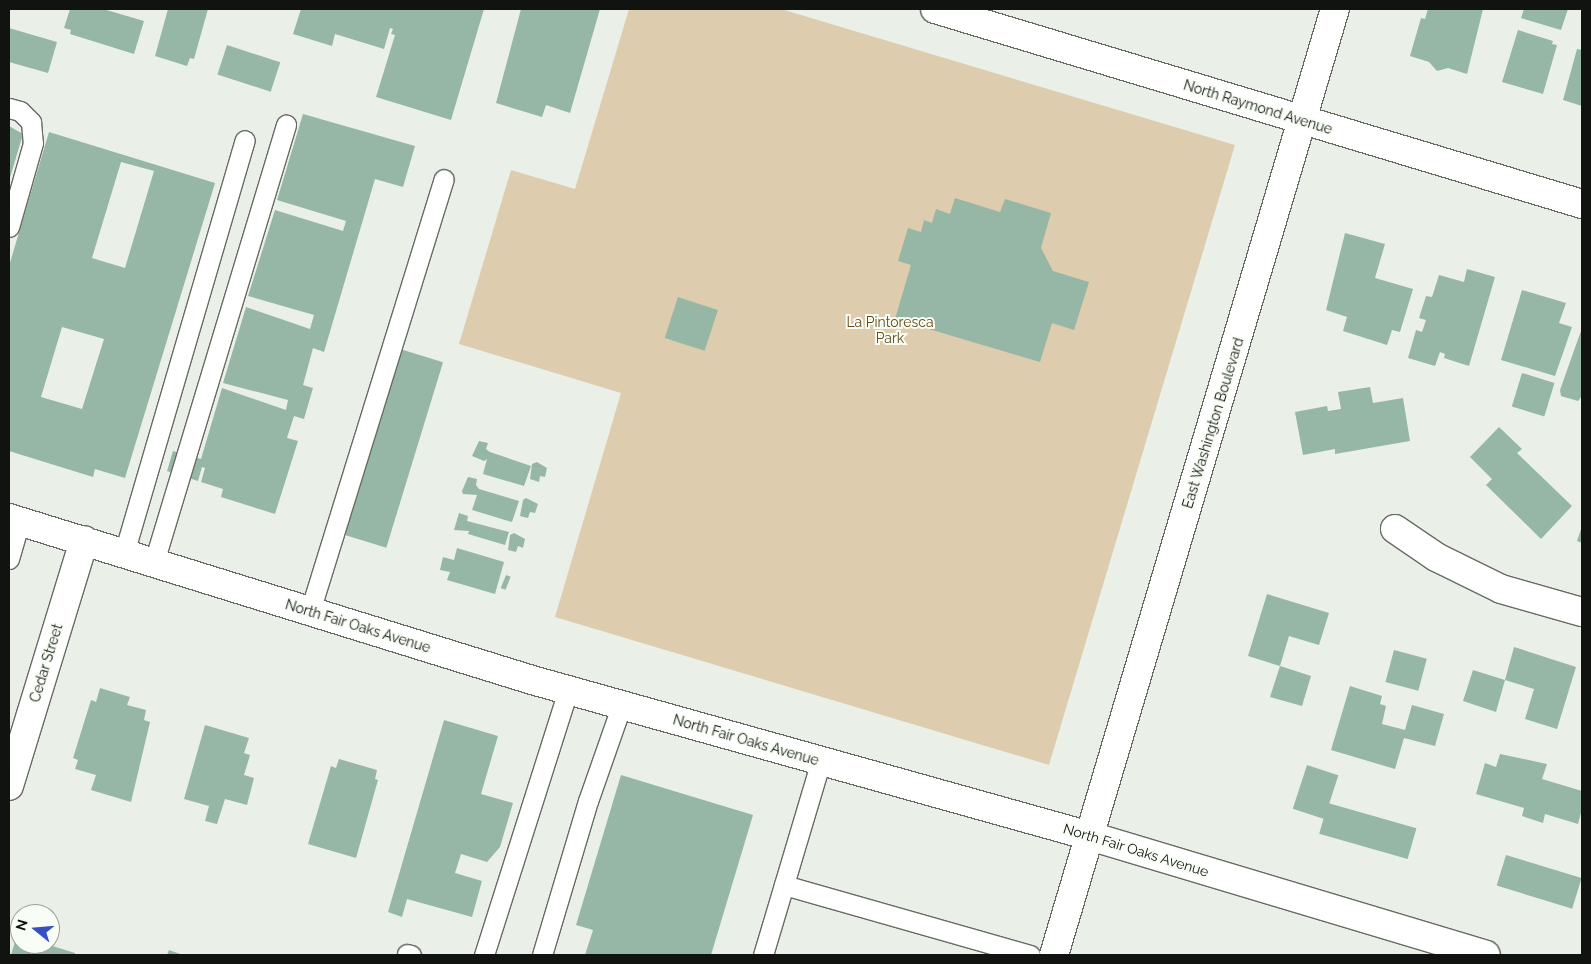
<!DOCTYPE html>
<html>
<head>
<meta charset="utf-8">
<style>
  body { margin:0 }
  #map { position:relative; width:1591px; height:964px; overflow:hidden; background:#eaf0e8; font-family:Raleway,sans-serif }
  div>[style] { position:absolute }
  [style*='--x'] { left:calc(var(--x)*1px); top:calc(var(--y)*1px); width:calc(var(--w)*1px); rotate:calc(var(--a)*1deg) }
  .green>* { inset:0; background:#deccaf }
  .building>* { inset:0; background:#96b7a5; transform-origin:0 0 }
  .roads { filter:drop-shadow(1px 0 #676b64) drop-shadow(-1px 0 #676b64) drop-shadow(0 1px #676b64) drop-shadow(0 -1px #676b64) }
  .lane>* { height:19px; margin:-9.5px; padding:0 9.5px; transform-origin:9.5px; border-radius:9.5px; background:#fff }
  .street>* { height:28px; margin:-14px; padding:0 14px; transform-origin:14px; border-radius:14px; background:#fff }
  .secondary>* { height:28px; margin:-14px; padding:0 14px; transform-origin:14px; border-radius:14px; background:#fff }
  .primary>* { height:28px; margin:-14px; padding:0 14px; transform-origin:14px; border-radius:14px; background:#fff }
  span { translate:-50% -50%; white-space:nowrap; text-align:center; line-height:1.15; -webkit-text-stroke:4px #f8fdf5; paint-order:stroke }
  .street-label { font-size:14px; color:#111310 }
  .park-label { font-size:14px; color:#654b18 }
  .frame { position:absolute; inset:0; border:10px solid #111310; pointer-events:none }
  .north { position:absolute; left:10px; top:904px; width:50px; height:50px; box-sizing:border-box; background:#f8fdf5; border:1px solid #9c9f99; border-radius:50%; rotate:287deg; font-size:14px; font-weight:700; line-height:20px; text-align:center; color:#111310 }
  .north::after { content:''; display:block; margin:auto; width:18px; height:22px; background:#3451c2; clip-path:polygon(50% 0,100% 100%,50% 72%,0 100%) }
</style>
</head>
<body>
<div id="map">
  <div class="green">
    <i style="clip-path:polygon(629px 9px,781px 9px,1235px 145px,1049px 765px,555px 617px,621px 393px,459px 344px,511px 170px,575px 189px)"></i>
  </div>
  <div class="building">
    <i style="clip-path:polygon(70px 9px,103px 9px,144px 21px,134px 54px,70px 34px,71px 30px,64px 28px)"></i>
    <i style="clip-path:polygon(168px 9px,208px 9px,194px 59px,190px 58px,187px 66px,155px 56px)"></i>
    <i style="clip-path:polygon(301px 9px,484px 9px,451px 120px,376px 97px,395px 35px,391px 34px,393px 29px,390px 28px,384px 49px,335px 34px,332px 46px,293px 34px)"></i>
    <i style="clip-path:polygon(521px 9px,600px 9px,570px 113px,546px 105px,542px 117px,496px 103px)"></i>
    <i style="clip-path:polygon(1428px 9px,1483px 9px,1467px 74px,1448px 68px,1437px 71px,1429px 62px,1410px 56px,1421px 18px,1425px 19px)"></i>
    <i style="clip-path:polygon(1524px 9px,1568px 9px,1561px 30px,1521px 18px)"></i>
    <i style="clip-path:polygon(9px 28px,57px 42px,48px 73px,9px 62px)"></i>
    <i style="clip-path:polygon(1518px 30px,1553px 41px,1552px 44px,1557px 45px,1543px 94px,1502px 82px)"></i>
    <i style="left:227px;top:45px;width:56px;height:31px;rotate:18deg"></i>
    <i style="clip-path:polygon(1577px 49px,1582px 50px,1582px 106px,1563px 100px)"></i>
    <i style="clip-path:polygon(303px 114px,415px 146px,403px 187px,375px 179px,324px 352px,313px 348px,303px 385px,313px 388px,304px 419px,294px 416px,287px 438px,298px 441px,275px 514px,221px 497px,223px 489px,201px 482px,205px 468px,202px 467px,198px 481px,167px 471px,173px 451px,201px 459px,222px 388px,286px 410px,288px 400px,223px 383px,246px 307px,310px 329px,314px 315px,248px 296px,275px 210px,343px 231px,346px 221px,277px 200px)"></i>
    <i style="clip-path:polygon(9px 126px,23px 134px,9px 181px)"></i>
    <i style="clip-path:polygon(evenodd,49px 132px,215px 183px,125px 478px,95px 469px,93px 477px,9px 451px,9px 266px,49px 132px,121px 162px,154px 171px,125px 268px,92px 258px,121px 162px,49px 132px,62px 327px,104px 339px,82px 409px,41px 397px,62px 327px)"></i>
    <i style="clip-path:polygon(955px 198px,1000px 212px,1005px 199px,1051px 213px,1041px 248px,1053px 271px,1089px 282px,1074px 330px,1052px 323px,1040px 362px,895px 319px,911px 265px,898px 261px,908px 228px,921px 232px,924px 220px,932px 223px,936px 209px,950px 214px)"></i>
    <i style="clip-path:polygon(1345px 233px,1385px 244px,1375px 278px,1413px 289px,1400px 332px,1392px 330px,1387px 345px,1343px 331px,1347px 317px,1326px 310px)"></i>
    <i style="clip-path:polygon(1467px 269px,1495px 277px,1469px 366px,1444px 358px,1445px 354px,1440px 352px,1435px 366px,1408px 358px,1416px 330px,1422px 332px,1426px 320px,1419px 318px,1426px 296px,1432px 297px,1439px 275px,1464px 282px)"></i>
    <i style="clip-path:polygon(1522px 290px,1566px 303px,1559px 323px,1572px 327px,1555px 376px,1501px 360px)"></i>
    <i style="left:678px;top:297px;width:42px;height:43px;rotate:18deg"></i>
    <i style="clip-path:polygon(1582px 328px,1582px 396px,1578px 401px,1561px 396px,1560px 390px)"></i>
    <i style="left:400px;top:349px;width:45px;height:194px;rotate:17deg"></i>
    <i style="left:1522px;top:373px;width:34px;height:35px;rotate:17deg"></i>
    <i style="clip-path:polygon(1370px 387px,1373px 403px,1403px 398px,1410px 441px,1335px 454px,1335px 449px,1303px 455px,1295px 412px,1327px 406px,1328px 411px,1341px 409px,1338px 392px)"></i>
    <i style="clip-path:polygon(1499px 427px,1522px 449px,1517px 453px,1572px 506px,1541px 539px,1486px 485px,1492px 479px,1470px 457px)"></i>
    <i style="clip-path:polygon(479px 441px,488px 443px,486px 449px,490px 452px,531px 466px,524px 486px,483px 474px,487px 459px,484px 461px,472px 456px)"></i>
    <i style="clip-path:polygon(537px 462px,547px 468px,545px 477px,540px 476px,539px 482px,530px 479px,532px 464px)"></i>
    <i style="clip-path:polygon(468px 477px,477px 479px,476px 485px,479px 489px,519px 501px,512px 522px,472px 510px,477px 495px,463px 494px,462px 491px)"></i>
    <i style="clip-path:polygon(526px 498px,538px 504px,535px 513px,530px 512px,528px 518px,520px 516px,523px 500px)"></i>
    <i style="clip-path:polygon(459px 513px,468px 516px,467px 521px,509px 532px,505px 545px,468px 534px,469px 531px,454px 530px)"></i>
    <i style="clip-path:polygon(1582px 526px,1582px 543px,1577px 541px)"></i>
    <i style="clip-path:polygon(514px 533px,525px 539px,523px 548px,518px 546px,516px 552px,508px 550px,510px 535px)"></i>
    <i style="clip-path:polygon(457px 548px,504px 562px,495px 594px,447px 580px,450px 572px,440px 570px,443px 557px,454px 560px)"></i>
    <i style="left:506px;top:575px;width:5px;height:14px;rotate:22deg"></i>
    <i style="clip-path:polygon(1267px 594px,1329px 613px,1319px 645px,1289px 636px,1280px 666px,1311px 676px,1302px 706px,1270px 697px,1280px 666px,1248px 656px)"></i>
    <i style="clip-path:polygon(1514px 647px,1576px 667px,1557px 729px,1525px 719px,1534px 689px,1505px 680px,1496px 712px,1463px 701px,1473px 670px,1505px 680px)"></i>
    <i style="left:1394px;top:650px;width:34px;height:33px;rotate:15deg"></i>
    <i style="clip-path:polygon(1350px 686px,1382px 696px,1380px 704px,1386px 706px,1382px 724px,1405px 730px,1412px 705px,1444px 714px,1435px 746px,1404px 738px,1395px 769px,1331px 750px)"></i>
    <i style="clip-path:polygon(100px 688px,130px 697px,127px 705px,146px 710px,144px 720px,150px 722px,131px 802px,91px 790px,96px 775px,75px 769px,78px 760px,73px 758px,91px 700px,96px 702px)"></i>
    <i style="clip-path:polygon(444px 720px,498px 736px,481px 794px,513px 803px,500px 847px,487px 862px,461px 854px,455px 873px,482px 881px,472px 917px,407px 899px,402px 917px,388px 912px)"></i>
    <i style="clip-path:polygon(205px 725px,249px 738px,244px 753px,250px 755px,244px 775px,254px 778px,247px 805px,225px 799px,217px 824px,205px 821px,209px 806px,184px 799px)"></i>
    <i style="clip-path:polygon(1500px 754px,1547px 764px,1542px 779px,1582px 791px,1582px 809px,1578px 824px,1545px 814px,1543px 823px,1522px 816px,1524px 808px,1476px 794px,1485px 763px,1496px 767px)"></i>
    <i style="clip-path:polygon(339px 759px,377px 770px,375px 779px,378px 780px,356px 858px,308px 844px,331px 766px,336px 768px)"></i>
    <i style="left:1307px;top:765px;width:33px;height:46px;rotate:18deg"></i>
    <i style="clip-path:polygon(621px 775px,753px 815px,711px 955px,585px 955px,593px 930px,576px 925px)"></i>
    <i style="left:1328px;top:803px;width:92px;height:32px;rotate:16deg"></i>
    <i style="left:1506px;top:855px;width:79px;height:32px;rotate:17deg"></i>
    <i style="clip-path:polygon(17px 935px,20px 936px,20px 944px,46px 944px,75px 953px,75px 955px,11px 955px)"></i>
    <i style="clip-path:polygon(169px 950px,183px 955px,167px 955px)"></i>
  </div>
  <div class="roads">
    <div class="lane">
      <i style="--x:9;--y:108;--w:11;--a:15"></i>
      <i style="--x:20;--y:111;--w:16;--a:45"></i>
      <i style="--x:31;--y:122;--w:21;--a:85"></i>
      <i style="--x:33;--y:143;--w:87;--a:105.9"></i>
      <i style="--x:124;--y:553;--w:430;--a:-73.7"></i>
      <i style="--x:9;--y:559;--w:40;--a:-74"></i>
      <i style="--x:154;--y:562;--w:457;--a:-73.2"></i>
      <i style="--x:310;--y:611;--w:452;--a:-72.8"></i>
      <i style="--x:784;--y:885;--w:256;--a:15.9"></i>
      <i style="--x:407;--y:954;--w:4;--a:14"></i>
      <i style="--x:484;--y:955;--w:278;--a:-72.4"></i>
      <i style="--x:542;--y:955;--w:161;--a:-73.4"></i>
      <i style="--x:588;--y:801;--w:103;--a:-70.7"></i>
      <i style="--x:763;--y:955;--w:203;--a:-73.4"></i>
    </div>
    <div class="street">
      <i style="--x:1395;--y:529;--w:50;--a:34.3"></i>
      <i style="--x:1436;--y:557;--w:72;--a:26.2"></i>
      <i style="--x:1501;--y:589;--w:84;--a:15.9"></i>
      <i style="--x:9;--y:786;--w:257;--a:-73"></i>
    </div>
    <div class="secondary">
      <i style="--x:935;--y:9;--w:676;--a:16.77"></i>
      <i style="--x:1054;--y:955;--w:987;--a:-73.46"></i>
    </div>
    <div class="primary">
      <i style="--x:9;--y:518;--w:548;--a:17.21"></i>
      <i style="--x:532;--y:680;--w:579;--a:15.62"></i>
      <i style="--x:1090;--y:836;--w:413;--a:16.7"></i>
    </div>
  </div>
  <div class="street-label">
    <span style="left:1258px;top:107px;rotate:17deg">North Raymond Avenue</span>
    <span style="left:1213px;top:423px;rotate:-73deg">East Washington Boulevard</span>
    <span style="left:358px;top:626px;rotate:17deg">North Fair Oaks Avenue</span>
    <span style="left:46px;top:663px;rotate:-73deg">Cedar Street</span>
    <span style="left:746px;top:740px;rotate:16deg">North Fair Oaks Avenue</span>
    <span style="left:1136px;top:850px;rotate:17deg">North Fair Oaks Avenue</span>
  </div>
  <div class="park-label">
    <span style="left:890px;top:330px">La Pintoresca<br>Park</span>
  </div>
  <div class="frame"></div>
  <div class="north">N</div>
</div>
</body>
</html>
